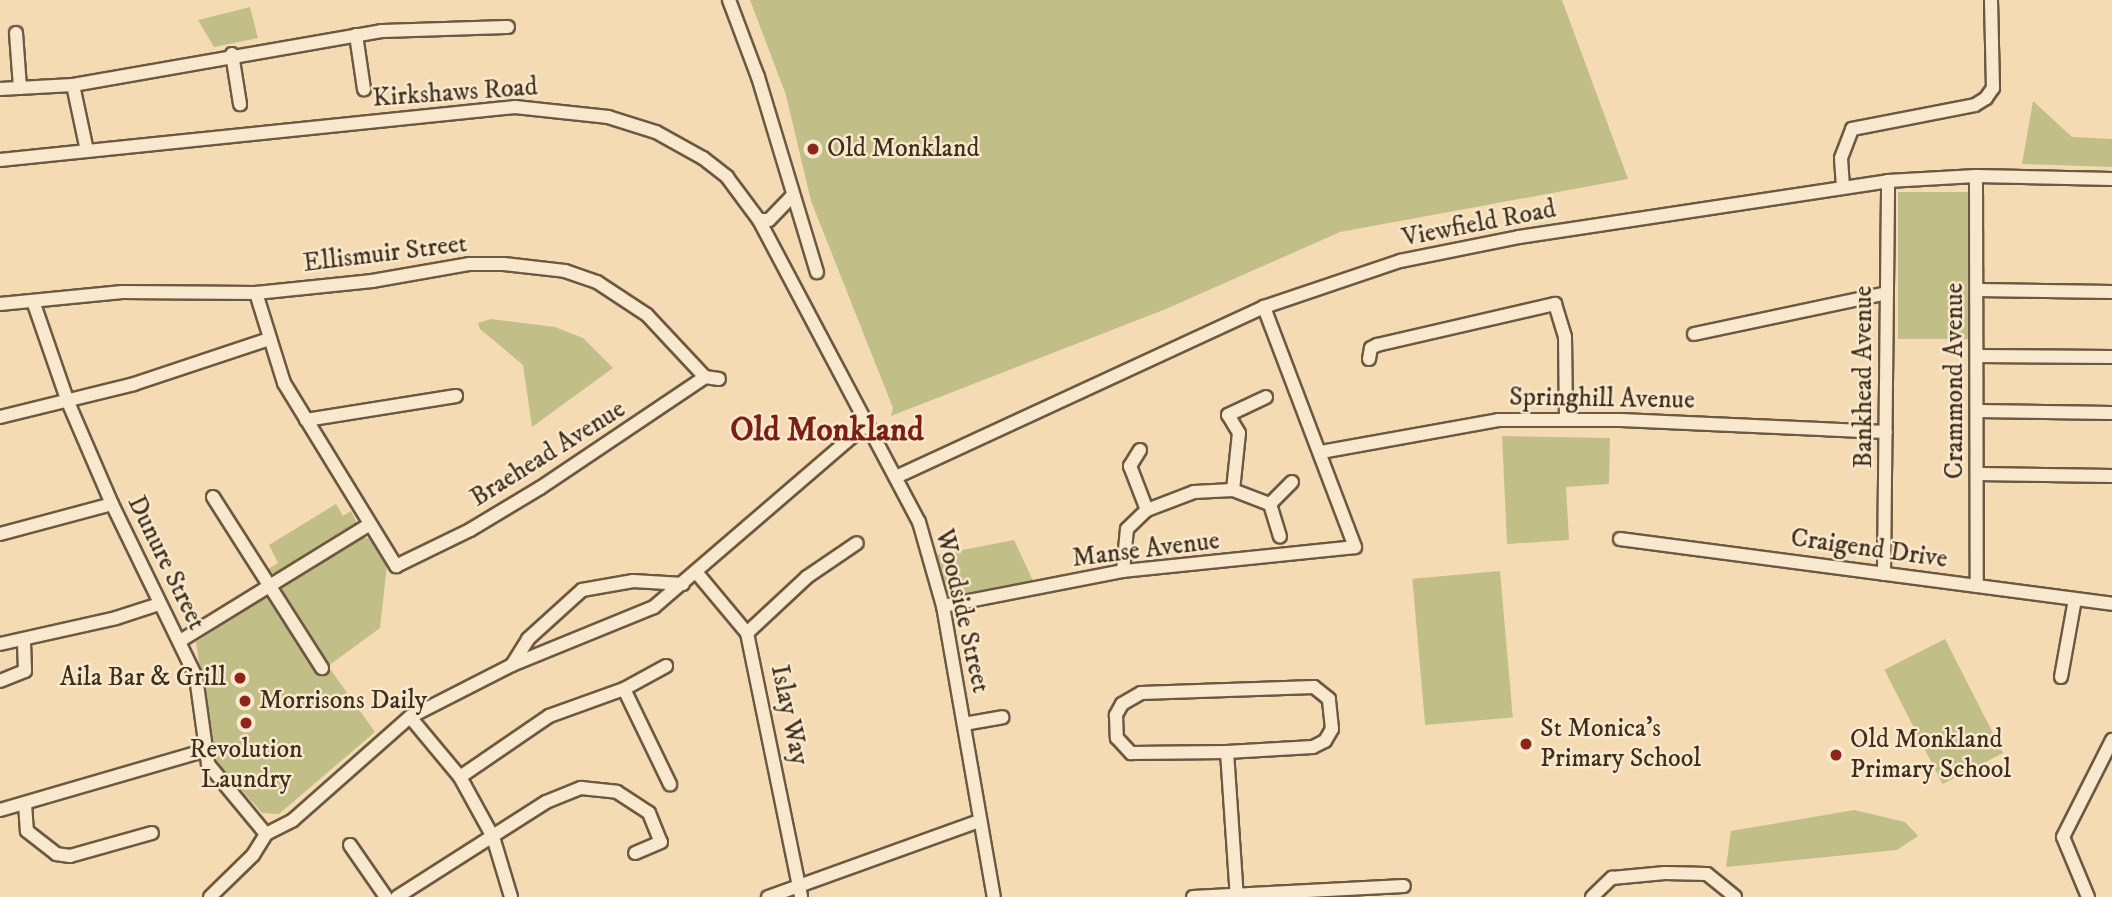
<!DOCTYPE html>
<html>
<head>
<meta charset="utf-8">
<style>
  body { margin:0 }
  #map { position:relative; width:2112px; height:897px; overflow:hidden; background:#f5dbb4; font-family:"IM FELL DW Pica",serif }
  div>[style] { position:absolute }
  [style*='--x'] { left:calc(var(--x)*1px); top:calc(var(--y)*1px); width:calc(var(--w)*1px); rotate:calc(var(--a)*1deg) }
  .green>* { inset:0; background:#c2be88; transform-origin:0 0 }
  .roads { filter:drop-shadow(2px 0 #6c5941) drop-shadow(-2px 0 #6c5941) drop-shadow(0 2px #6c5941) drop-shadow(0 -2px #6c5941) }
  .minor>* { height:12px; margin:-6px; padding:0 6px; transform-origin:6px; border-radius:6px; background:#f8e8ce }
  .dots>* { width:19px; height:19px; translate:-50% -50%; box-sizing:border-box; border:4px solid #f8e8ce; border-radius:50% }
  span { translate:-50% -50%; white-space:nowrap; text-align:center; line-height:1.15; -webkit-text-stroke:5px #f8e8ce; paint-order:stroke }
  .street-label { font-size:26px; color:#3f2e1b }
  .poi-label { font-size:26px; color:#3f2e1b }
  .left { translate:0 -50%; text-align:left }
  .right { translate:-100% -50%; text-align:right }
  .district-label { font-size:33px; color:#7a1f14; font-weight:700 }
</style>
</head>
<body>
<div id="map">
  <div class="green">
    <i style="clip-path:polygon(750px 0,1562px 0,1628px 179px,1340px 232px,1166px 309px,891px 416px,893px 408px,811px 201px,786px 95px)"></i>
    <i style="clip-path:polygon(250px 7px,258px 38px,214px 47px,198px 20px)"></i>
    <i style="clip-path:polygon(2033px 101px,2072px 137px,2112px 139px,2112px 167px,2022px 164px)"></i>
    <i style="left:1968px;top:192px;width:147px;height:70px;rotate:90deg"></i>
    <i style="clip-path:polygon(491px 319px,555px 327px,583px 338px,613px 368px,532px 427px,523px 365px,480px 329px,478px 323px)"></i>
    <i style="clip-path:polygon(1502px 436px,1610px 438px,1609px 484px,1566px 487px,1569px 540px,1507px 544px)"></i>
    <i style="clip-path:polygon(336px 504px,343px 516px,351px 511px,357px 523px,275px 575px,268px 569px,278px 563px,269px 545px)"></i>
    <i style="clip-path:polygon(358px 538px,371px 538px,387px 565px,380px 628px,328px 666px,375px 732px,279px 814px,262px 813px,214px 759px,196px 642px)"></i>
    <i style="clip-path:polygon(1014px 540px,1035px 585px,946px 601px,937px 555px)"></i>
    <i style="left:1500px;top:571px;width:147px;height:88px;rotate:85deg"></i>
    <i style="left:1945px;top:639px;width:128px;height:68px;rotate:63deg"></i>
    <i style="clip-path:polygon(1854px 810px,1905px 822px,1918px 836px,1897px 850px,1726px 867px,1731px 831px)"></i>
  </div>
  <div class="roads">
    <div class="minor">
      <i style="--x:729;--y:0;--w:82;--a:69.4"></i>
      <i style="--x:758;--y:77;--w:204;--a:73.2"></i>
      <i style="--x:16;--y:33;--w:55;--a:85.8"></i>
      <i style="--x:356;--y:35;--w:55;--a:81.6"></i>
      <i style="--x:232;--y:54;--w:51;--a:80.9"></i>
      <i style="--x:73;--y:85;--w:313;--a:-9.9"></i>
      <i style="--x:381;--y:31;--w:127;--a:-1.8"></i>
      <i style="--x:0;--y:89;--w:73;--a:-3.1"></i>
      <i style="--x:73;--y:85;--w:67;--a:78"></i>
      <i style="--x:0;--y:160;--w:518;--a:-5.88"></i>
      <i style="--x:515;--y:107;--w:94;--a:6.1"></i>
      <i style="--x:608;--y:117;--w:50;--a:17.4"></i>
      <i style="--x:656;--y:132;--w:54;--a:29"></i>
      <i style="--x:703;--y:158;--w:31;--a:38"></i>
      <i style="--x:727;--y:177;--w:54;--a:53.3"></i>
      <i style="--x:759;--y:220;--w:342;--a:62.1"></i>
      <i style="--x:919;--y:522;--w:87;--a:74.1"></i>
      <i style="--x:943;--y:606;--w:295;--a:80.1"></i>
      <i style="--x:1976;--y:176;--w:410;--a:89.9"></i>
      <i style="--x:1843;--y:187;--w:29;--a:-94"></i>
      <i style="--x:1841;--y:158;--w:31;--a:-69"></i>
      <i style="--x:1852;--y:129;--w:125;--a:-11"></i>
      <i style="--x:1975;--y:105;--w:13;--a:-32"></i>
      <i style="--x:1986;--y:98;--w:12;--a:-55"></i>
      <i style="--x:1993;--y:88;--w:88;--a:-91.3"></i>
      <i style="--x:759;--y:220;--w:10;--a:0"></i>
      <i style="--x:769;--y:220;--w:32;--a:-46"></i>
      <i style="--x:1978;--y:290;--w:134;--a:0.9"></i>
      <i style="--x:256;--y:293;--w:94;--a:72.7"></i>
      <i style="--x:284;--y:383;--w:215;--a:58.5"></i>
      <i style="--x:396;--y:566;--w:82;--a:-25.9"></i>
      <i style="--x:470;--y:530;--w:82;--a:-31"></i>
      <i style="--x:540;--y:488;--w:199;--a:-33.9"></i>
      <i style="--x:705;--y:377;--w:14;--a:8"></i>
      <i style="--x:33;--y:301;--w:107;--a:70.9"></i>
      <i style="--x:68;--y:402;--w:111;--a:66.7"></i>
      <i style="--x:112;--y:504;--w:192;--a:64.1"></i>
      <i style="--x:196;--y:677;--w:88;--a:82.1"></i>
      <i style="--x:208;--y:764;--w:91;--a:50.4"></i>
      <i style="--x:0;--y:304;--w:123;--a:-5.6"></i>
      <i style="--x:122;--y:292;--w:134;--a:0.4"></i>
      <i style="--x:256;--y:293;--w:117;--a:-5.9"></i>
      <i style="--x:372;--y:281;--w:98;--a:-9.9"></i>
      <i style="--x:469;--y:264;--w:35;--a:0"></i>
      <i style="--x:504;--y:264;--w:61;--a:6.5"></i>
      <i style="--x:565;--y:271;--w:34;--a:19"></i>
      <i style="--x:597;--y:282;--w:60;--a:33.4"></i>
      <i style="--x:647;--y:315;--w:85;--a:46.9"></i>
      <i style="--x:1694;--y:334;--w:197;--a:-12"></i>
      <i style="--x:1978;--y:356;--w:134;--a:0.4"></i>
      <i style="--x:1369;--y:359;--w:11;--a:-80"></i>
      <i style="--x:1371;--y:348;--w:7;--a:-27"></i>
      <i style="--x:1377;--y:345;--w:183;--a:-13"></i>
      <i style="--x:1555;--y:304;--w:34;--a:73"></i>
      <i style="--x:1565;--y:337;--w:82;--a:89.3"></i>
      <i style="--x:1978;--y:411;--w:134;--a:0.9"></i>
      <i style="--x:0;--y:417;--w:138;--a:-13.8"></i>
      <i style="--x:134;--y:384;--w:142;--a:-18.4"></i>
      <i style="--x:306;--y:420;--w:152;--a:-9.1"></i>
      <i style="--x:1140;--y:450;--w:19;--a:122"></i>
      <i style="--x:1130;--y:466;--w:47;--a:68.9"></i>
      <i style="--x:1321;--y:452;--w:180;--a:-10.2"></i>
      <i style="--x:1498;--y:420;--w:123;--a:0"></i>
      <i style="--x:1621;--y:420;--w:265;--a:2.6"></i>
      <i style="--x:1978;--y:474;--w:134;--a:0.9"></i>
      <i style="--x:896;--y:477;--w:405;--a:-24.8"></i>
      <i style="--x:1264;--y:307;--w:144;--a:-18.7"></i>
      <i style="--x:1400;--y:261;--w:121;--a:-11.4"></i>
      <i style="--x:1519;--y:237;--w:373;--a:-8.6"></i>
      <i style="--x:1888;--y:181;--w:88;--a:-3.3"></i>
      <i style="--x:1976;--y:176;--w:136;--a:1.3"></i>
      <i style="--x:1233;--y:490;--w:40;--a:21"></i>
      <i style="--x:1270;--y:504;--w:34;--a:73"></i>
      <i style="--x:213;--y:497;--w:203;--a:57.5"></i>
      <i style="--x:1270;--y:504;--w:31;--a:-45"></i>
      <i style="--x:0;--y:534;--w:116;--a:-15"></i>
      <i style="--x:1620;--y:539;--w:496;--a:7.5"></i>
      <i style="--x:1123;--y:571;--w:42;--a:-84.6"></i>
      <i style="--x:1127;--y:529;--w:28;--a:-44"></i>
      <i style="--x:1147;--y:510;--w:50;--a:-21"></i>
      <i style="--x:1194;--y:492;--w:39;--a:-3"></i>
      <i style="--x:1233;--y:490;--w:57;--a:-84"></i>
      <i style="--x:1239;--y:433;--w:21;--a:-121"></i>
      <i style="--x:1228;--y:415;--w:42;--a:-25.3"></i>
      <i style="--x:696;--y:572;--w:80;--a:50.1"></i>
      <i style="--x:747;--y:633;--w:269;--a:78.4"></i>
      <i style="--x:1884;--y:574;--w:393;--a:-89.4"></i>
      <i style="--x:943;--y:606;--w:183;--a:-11"></i>
      <i style="--x:1123;--y:571;--w:233;--a:-5.9"></i>
      <i style="--x:1355;--y:547;--w:257;--a:-110.8"></i>
      <i style="--x:747;--y:633;--w:82;--a:-43"></i>
      <i style="--x:807;--y:577;--w:60;--a:-34.2"></i>
      <i style="--x:180;--y:641;--w:223;--a:-31.6"></i>
      <i style="--x:0;--y:644;--w:119;--a:-12.6"></i>
      <i style="--x:116;--y:618;--w:45;--a:-18"></i>
      <i style="--x:512;--y:665;--w:31;--a:-58"></i>
      <i style="--x:528;--y:639;--w:73;--a:-42.2"></i>
      <i style="--x:582;--y:590;--w:52;--a:-10"></i>
      <i style="--x:633;--y:581;--w:50;--a:3.4"></i>
      <i style="--x:2061;--y:677;--w:79;--a:-79.8"></i>
      <i style="--x:0;--y:681;--w:27;--a:-22"></i>
      <i style="--x:25;--y:671;--w:31;--a:-92"></i>
      <i style="--x:624;--y:689;--w:106;--a:64.2"></i>
      <i style="--x:410;--y:717;--w:78;--a:50.2"></i>
      <i style="--x:460;--y:777;--w:68;--a:61.2"></i>
      <i style="--x:493;--y:837;--w:63;--a:73.3"></i>
      <i style="--x:964;--y:724;--w:39;--a:-10"></i>
      <i style="--x:1227;--y:752;--w:86;--a:-3.3"></i>
      <i style="--x:1313;--y:747;--w:13;--a:-27"></i>
      <i style="--x:1325;--y:741;--w:14;--a:-60"></i>
      <i style="--x:1332;--y:729;--w:30;--a:-96"></i>
      <i style="--x:1329;--y:699;--w:19;--a:-141"></i>
      <i style="--x:1314;--y:687;--w:173;--a:178"></i>
      <i style="--x:1141;--y:693;--w:22;--a:150"></i>
      <i style="--x:1122;--y:704;--w:13;--a:119"></i>
      <i style="--x:1116;--y:715;--w:23;--a:88"></i>
      <i style="--x:1117;--y:738;--w:21;--a:47"></i>
      <i style="--x:1131;--y:753;--w:96;--a:-0.6"></i>
      <i style="--x:1227;--y:752;--w:145;--a:86.1"></i>
      <i style="--x:460;--y:777;--w:108;--a:-34.4"></i>
      <i style="--x:549;--y:716;--w:80;--a:-19.8"></i>
      <i style="--x:624;--y:689;--w:48;--a:-28.7"></i>
      <i style="--x:25;--y:804;--w:27;--a:86"></i>
      <i style="--x:27;--y:831;--w:37;--a:38"></i>
      <i style="--x:56;--y:854;--w:14;--a:8"></i>
      <i style="--x:70;--y:856;--w:85;--a:-15.7"></i>
      <i style="--x:0;--y:810;--w:211;--a:-16.2"></i>
      <i style="--x:350;--y:845;--w:63;--a:55.3"></i>
      <i style="--x:210;--y:897;--w:60;--a:-44.3"></i>
      <i style="--x:253;--y:855;--w:25;--a:-58"></i>
      <i style="--x:266;--y:834;--w:30;--a:-27"></i>
      <i style="--x:293;--y:820;--w:156;--a:-41.4"></i>
      <i style="--x:410;--y:717;--w:114;--a:-27"></i>
      <i style="--x:512;--y:665;--w:153;--a:-22.2"></i>
      <i style="--x:654;--y:607;--w:282;--a:-40.7"></i>
      <i style="--x:397;--y:897;--w:177;--a:-32.5"></i>
      <i style="--x:546;--y:802;--w:38;--a:-22"></i>
      <i style="--x:581;--y:788;--w:36;--a:6"></i>
      <i style="--x:617;--y:792;--w:38;--a:33"></i>
      <i style="--x:649;--y:813;--w:31;--a:68"></i>
      <i style="--x:661;--y:842;--w:28;--a:157"></i>
      <i style="--x:768;--y:897;--w:224;--a:-19.8"></i>
      <i style="--x:1193;--y:897;--w:211;--a:-3"></i>
      <i style="--x:1592;--y:897;--w:28;--a:-44"></i>
      <i style="--x:1612;--y:878;--w:53;--a:-5.4"></i>
      <i style="--x:1665;--y:873;--w:42;--a:1.4"></i>
      <i style="--x:1707;--y:874;--w:36;--a:39"></i>
      <i style="--x:2088;--y:897;--w:65;--a:-112.6"></i>
      <i style="--x:2063;--y:837;--w:109;--a:-63.2"></i>
    </div>
  </div>
  <div class="dots">
    <i style="left:813px;top:149px;background:#8f2418"></i>
    <i style="left:240px;top:678px;background:#8f2418"></i>
    <i style="left:245px;top:701px;background:#8f2418"></i>
    <i style="left:246px;top:723px;background:#8f2418"></i>
    <i style="left:1526px;top:744px;background:#8f2418"></i>
    <i style="left:1836px;top:755px;background:#8f2418"></i>
  </div>
  <div class="street-label">
    <span style="left:455px;top:93px;rotate:-4deg">Kirkshaws Road</span>
    <span style="left:1479px;top:224px;rotate:-11deg">Viewfield Road</span>
    <span style="left:385px;top:254px;rotate:-7deg">Ellismuir Street</span>
    <span style="left:1864px;top:377px;rotate:-90deg">Bankhead Avenue</span>
    <span style="left:1955px;top:381px;rotate:-90deg">Crammond Avenue</span>
    <span style="left:1602px;top:399px;rotate:1deg">Springhill Avenue</span>
    <span style="left:548px;top:454px;rotate:-32deg">Braehead Avenue</span>
    <span style="left:1869px;top:549px;rotate:8deg">Craigend Drive</span>
    <span style="left:1146px;top:550px;rotate:-7deg">Manse Avenue</span>
    <span style="left:166px;top:563px;rotate:64deg">Dunure Street</span>
    <span style="left:962px;top:611px;rotate:77deg">Woodside Street</span>
    <span style="left:789px;top:715px;rotate:78deg">Islay Way</span>
  </div>
  <div class="poi-label">
    <span class="left" style="left:827px;top:149px">Old Monkland</span>
    <span class="right" style="left:226px;top:678px">Aila Bar &amp; Grill</span>
    <span class="left" style="left:259px;top:701px">Morrisons Daily</span>
    <span class="left" style="left:1540px;top:744px">St Monica's<br>Primary School</span>
    <span class="left" style="left:1850px;top:755px">Old Monkland<br>Primary School</span>
    <span style="left:246px;top:765px">Revolution<br>Laundry</span>
  </div>
  <div class="district-label">
    <span style="left:827px;top:431px">Old Monkland</span>
  </div>
</div>
</body>
</html>
